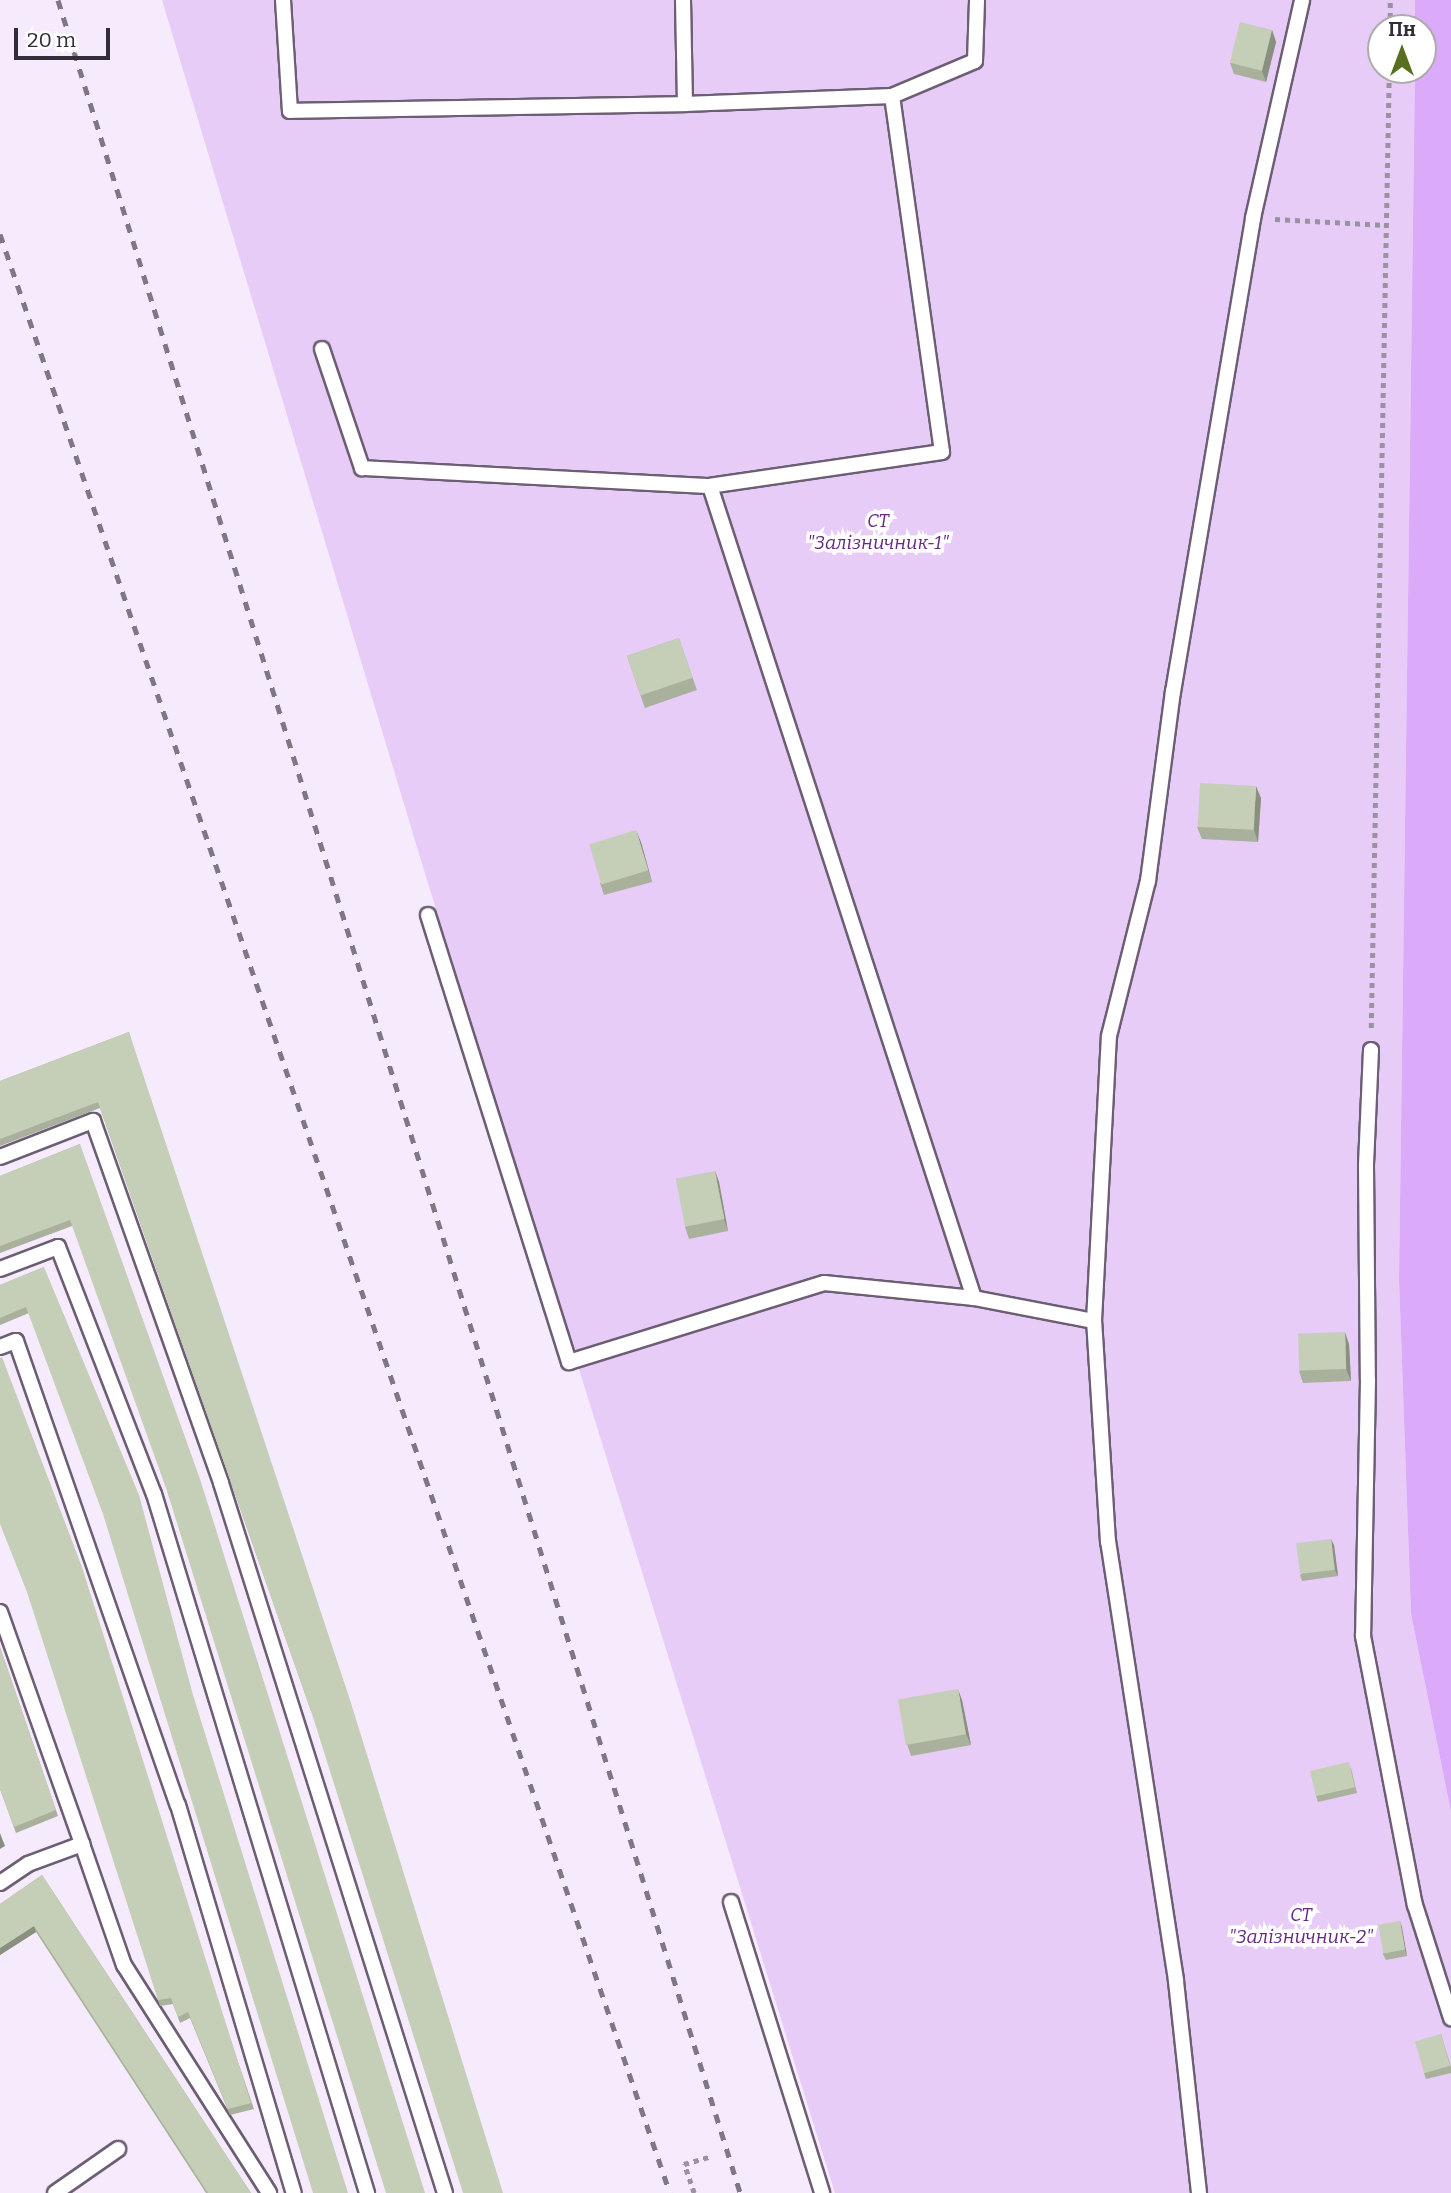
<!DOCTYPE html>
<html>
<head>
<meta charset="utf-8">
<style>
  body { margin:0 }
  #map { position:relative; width:1451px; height:2193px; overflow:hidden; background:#f6eafd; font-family:Bitter,serif }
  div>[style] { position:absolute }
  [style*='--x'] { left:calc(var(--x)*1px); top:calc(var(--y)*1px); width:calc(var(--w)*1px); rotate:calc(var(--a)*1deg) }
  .green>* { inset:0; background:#e6ccf6 }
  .water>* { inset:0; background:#dbaaf8 }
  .path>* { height:4.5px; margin-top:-2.25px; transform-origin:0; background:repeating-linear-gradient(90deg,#9b92a1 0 5px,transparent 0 10px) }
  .roads { filter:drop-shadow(2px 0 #6c5f73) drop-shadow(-2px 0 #6c5f73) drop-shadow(0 2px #6c5f73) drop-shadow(0 -2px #6c5f73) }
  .lane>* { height:14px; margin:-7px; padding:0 7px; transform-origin:7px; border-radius:7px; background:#fff }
  .rail>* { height:5px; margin-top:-2.5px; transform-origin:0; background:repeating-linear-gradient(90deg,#7f7784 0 9px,transparent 0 18px) }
  .wall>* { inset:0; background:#a9b19d; transform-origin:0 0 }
  .shaded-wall>* { inset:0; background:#8a907f }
  .building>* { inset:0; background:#c5ceb6; transform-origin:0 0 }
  span { translate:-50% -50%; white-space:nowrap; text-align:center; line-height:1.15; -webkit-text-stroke:7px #fff; paint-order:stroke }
  .park-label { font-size:19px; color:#662a83; font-style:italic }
  .north { position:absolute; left:1367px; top:14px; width:70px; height:70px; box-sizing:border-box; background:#fff; border:2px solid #adabae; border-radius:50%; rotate:0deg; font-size:19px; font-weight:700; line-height:28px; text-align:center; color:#312c35 }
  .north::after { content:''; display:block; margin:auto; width:24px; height:32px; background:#576f1f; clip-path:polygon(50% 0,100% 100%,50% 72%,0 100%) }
  .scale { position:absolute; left:14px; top:28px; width:96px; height:32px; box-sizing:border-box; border:4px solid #312c35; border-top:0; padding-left:9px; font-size:21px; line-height:24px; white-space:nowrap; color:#312c35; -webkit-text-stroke:5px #fff; paint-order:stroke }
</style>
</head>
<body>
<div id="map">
  <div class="green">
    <i style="clip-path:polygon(162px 0,1415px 0,1415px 28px,1381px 28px,1381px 70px,1415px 70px,1399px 1280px,1411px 1614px,1451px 1812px,1451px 2193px,835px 2193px,423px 867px)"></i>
  </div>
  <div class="water">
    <i style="clip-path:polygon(1415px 0,1451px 0,1451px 1812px,1411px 1614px,1399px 1280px,1415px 70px,1423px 70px,1423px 28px,1415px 28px)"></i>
  </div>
  <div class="path">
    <i style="--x:1390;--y:28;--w:28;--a:-90"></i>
    <i style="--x:1275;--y:219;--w:111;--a:3.1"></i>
    <i style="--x:1371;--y:1028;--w:958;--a:-88.92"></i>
    <i style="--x:694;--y:2193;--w:31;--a:-109"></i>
    <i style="--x:684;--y:2164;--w:26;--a:-16"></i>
  </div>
  <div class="roads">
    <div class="lane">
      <i style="--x:283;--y:0;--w:111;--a:86.4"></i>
      <i style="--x:290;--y:111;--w:395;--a:-1"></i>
      <i style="--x:683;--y:0;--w:104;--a:88.9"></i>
      <i style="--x:685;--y:104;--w:207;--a:-2.2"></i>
      <i style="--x:892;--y:96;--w:359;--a:82"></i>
      <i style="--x:942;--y:452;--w:234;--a:171.7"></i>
      <i style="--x:710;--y:486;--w:854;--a:71.99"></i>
      <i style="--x:892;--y:96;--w:90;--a:-22.9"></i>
      <i style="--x:975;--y:61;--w:61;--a:-88.1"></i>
      <i style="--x:322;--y:349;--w:126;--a:71.4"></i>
      <i style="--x:362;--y:468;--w:348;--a:3"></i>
      <i style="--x:428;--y:915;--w:469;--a:72.5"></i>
      <i style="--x:569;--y:1362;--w:267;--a:-17.2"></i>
      <i style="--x:824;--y:1283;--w:151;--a:5.7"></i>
      <i style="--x:974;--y:1298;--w:122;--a:10.9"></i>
      <i style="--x:1371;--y:1050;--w:116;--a:92.5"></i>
      <i style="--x:1366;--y:1166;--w:214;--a:89.5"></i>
      <i style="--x:1368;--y:1380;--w:256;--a:91.1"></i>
      <i style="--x:1363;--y:1636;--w:274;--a:79.1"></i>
      <i style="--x:1415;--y:1905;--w:119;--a:72.3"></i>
      <i style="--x:0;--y:1157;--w:100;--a:-21.2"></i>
      <i style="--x:93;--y:1121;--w:384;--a:70.5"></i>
      <i style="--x:221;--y:1483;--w:744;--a:72.49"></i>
      <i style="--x:0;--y:1269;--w:62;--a:-20.8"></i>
      <i style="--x:58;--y:1247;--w:265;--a:68.8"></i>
      <i style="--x:154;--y:1494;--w:731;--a:73.05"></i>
      <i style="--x:0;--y:1347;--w:17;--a:-21"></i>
      <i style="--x:16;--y:1341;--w:491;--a:70.8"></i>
      <i style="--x:178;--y:1805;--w:405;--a:73.4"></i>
      <i style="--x:0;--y:1612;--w:246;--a:70.5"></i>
      <i style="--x:0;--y:1883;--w:34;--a:-34"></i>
      <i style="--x:28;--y:1864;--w:58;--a:-20.3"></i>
      <i style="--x:82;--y:1844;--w:128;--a:70.9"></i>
      <i style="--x:124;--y:1965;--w:270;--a:57.5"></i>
      <i style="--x:731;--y:1902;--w:305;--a:72.6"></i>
      <i style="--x:55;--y:2193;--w:77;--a:-34.9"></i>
      <i style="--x:1199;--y:2193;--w:214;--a:-96.2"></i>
      <i style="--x:1176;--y:1980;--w:443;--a:-98.8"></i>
      <i style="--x:1108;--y:1542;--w:221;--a:-93.6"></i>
      <i style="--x:1094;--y:1321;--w:285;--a:-87"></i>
      <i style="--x:1109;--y:1036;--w:160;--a:-75.9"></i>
      <i style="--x:1148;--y:881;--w:191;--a:-82.5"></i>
      <i style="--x:1173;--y:692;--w:481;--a:-80.4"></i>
      <i style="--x:1253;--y:218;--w:223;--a:-77.3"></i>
    </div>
  </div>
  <div class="rail">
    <i style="--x:58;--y:0;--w:2297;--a:72.72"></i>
    <i style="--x:0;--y:234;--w:2070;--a:71.12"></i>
  </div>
  <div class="wall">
    <i style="clip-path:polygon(1272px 30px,1276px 42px,1266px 82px,1234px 74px,1230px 63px)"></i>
    <i style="left:679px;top:638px;width:55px;height:55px;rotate:71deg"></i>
    <i style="clip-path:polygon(1261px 798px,1258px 842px,1202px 839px,1197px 827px)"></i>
    <i style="clip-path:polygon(641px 842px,652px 882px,604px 895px,600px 883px)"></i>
    <i style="clip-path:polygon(129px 1032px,312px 1714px,100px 1108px,0 1146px,0 1081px)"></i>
    <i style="clip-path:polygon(80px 1144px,72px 1226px,0 1253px,0 1176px)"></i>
    <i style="clip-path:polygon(715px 1171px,719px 1182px,728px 1231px,689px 1239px,685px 1227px)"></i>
    <i style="clip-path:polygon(44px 1267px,29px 1313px,0 1325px,0 1285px)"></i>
    <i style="clip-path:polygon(1349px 1344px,1351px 1381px,1303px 1383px,1299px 1371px)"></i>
    <i style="clip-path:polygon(0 1358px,254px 2109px,230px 2115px,190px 2018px,180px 2023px,173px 2004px,160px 2006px,158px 2000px)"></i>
    <i style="clip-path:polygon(1334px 1545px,1338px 1576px,1302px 1581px,1300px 1575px)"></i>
    <i style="clip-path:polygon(0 1647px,58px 1816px,16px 1833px,0 1789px)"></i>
    <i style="clip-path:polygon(962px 1700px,971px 1745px,911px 1756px,907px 1744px)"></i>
    <i style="clip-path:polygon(1351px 1768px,1357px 1793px,1318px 1802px,1316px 1796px)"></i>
    <i style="clip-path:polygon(42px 1875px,251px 2193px,206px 2193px,36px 1932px,0 1955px,0 1904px)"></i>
    <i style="clip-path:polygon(1400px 1921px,1407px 1956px,1386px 1960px,1383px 1954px)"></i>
    <i style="clip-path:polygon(1441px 2034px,1451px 2067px,1451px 2073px,1426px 2079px,1424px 2073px)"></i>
  </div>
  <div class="shaded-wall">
    <i style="clip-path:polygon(1272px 30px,1276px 42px,1266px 82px,1262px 71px)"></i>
    <i style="clip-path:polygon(1256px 786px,1261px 798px,1258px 842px,1254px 830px)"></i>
    <i style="clip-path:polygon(636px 830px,641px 842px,652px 882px,648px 870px)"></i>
    <i style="clip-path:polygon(715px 1171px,719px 1182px,728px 1231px,724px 1219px)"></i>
    <i style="clip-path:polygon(1345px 1332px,1349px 1344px,1351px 1381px,1346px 1369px)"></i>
    <i style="clip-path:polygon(1331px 1539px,1334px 1545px,1338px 1576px,1335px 1570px)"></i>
    <i style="clip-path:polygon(958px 1689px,962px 1700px,971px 1745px,966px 1734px)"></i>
    <i style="clip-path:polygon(0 1833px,5px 1846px,0 1849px)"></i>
    <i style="clip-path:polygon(1400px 1921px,1402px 1927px,1407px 1956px,1405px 1950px)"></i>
    <i style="clip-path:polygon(34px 1926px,36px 1932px,0 1955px,0 1948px)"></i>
  </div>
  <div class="building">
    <i style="left:1240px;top:22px;width:33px;height:42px;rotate:14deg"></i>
    <i style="left:679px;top:638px;width:42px;height:55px;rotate:71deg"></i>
    <i style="left:1200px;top:783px;width:56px;height:44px;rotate:3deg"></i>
    <i style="left:636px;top:830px;width:42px;height:49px;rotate:73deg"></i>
    <i style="clip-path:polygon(129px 1032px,350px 1700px,503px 2193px,463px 2193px,312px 1714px,98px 1102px,0 1139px,0 1081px)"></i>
    <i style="clip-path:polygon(80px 1144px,200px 1479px,425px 2193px,386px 2193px,167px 1491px,70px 1220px,0 1246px,0 1176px)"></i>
    <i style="left:715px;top:1171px;width:49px;height:40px;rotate:79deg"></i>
    <i style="clip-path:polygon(44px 1267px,139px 1495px,193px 1695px,348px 2193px,313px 2193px,103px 1514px,26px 1307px,0 1318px,0 1285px)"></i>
    <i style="left:1345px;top:1332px;width:37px;height:47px;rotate:88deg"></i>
    <i style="clip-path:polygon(2px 1357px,82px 1567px,251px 2103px,228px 2109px,188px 2012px,178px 2017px,171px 1998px,158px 2000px,27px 1592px,0 1524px,0 1358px)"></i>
    <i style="left:1331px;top:1539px;width:31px;height:35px;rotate:83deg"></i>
    <i style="clip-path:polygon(0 1647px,56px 1810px,14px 1827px,0 1789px)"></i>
    <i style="left:958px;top:1689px;width:46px;height:61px;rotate:80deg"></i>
    <i style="left:1349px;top:1762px;width:26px;height:40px;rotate:77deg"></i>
    <i style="clip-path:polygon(42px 1875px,251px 2193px,208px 2193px,34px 1926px,0 1948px,0 1904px)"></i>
    <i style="left:1400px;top:1921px;width:29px;height:22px;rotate:80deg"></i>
    <i style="left:1441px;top:2034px;width:33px;height:27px;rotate:74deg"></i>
  </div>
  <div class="park-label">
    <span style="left:878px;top:532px">СТ<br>"Залізничник-1"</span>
    <span style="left:1301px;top:1926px">СТ<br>"Залізничник-2"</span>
  </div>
  <div class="north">Пн</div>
  <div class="scale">20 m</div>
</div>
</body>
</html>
